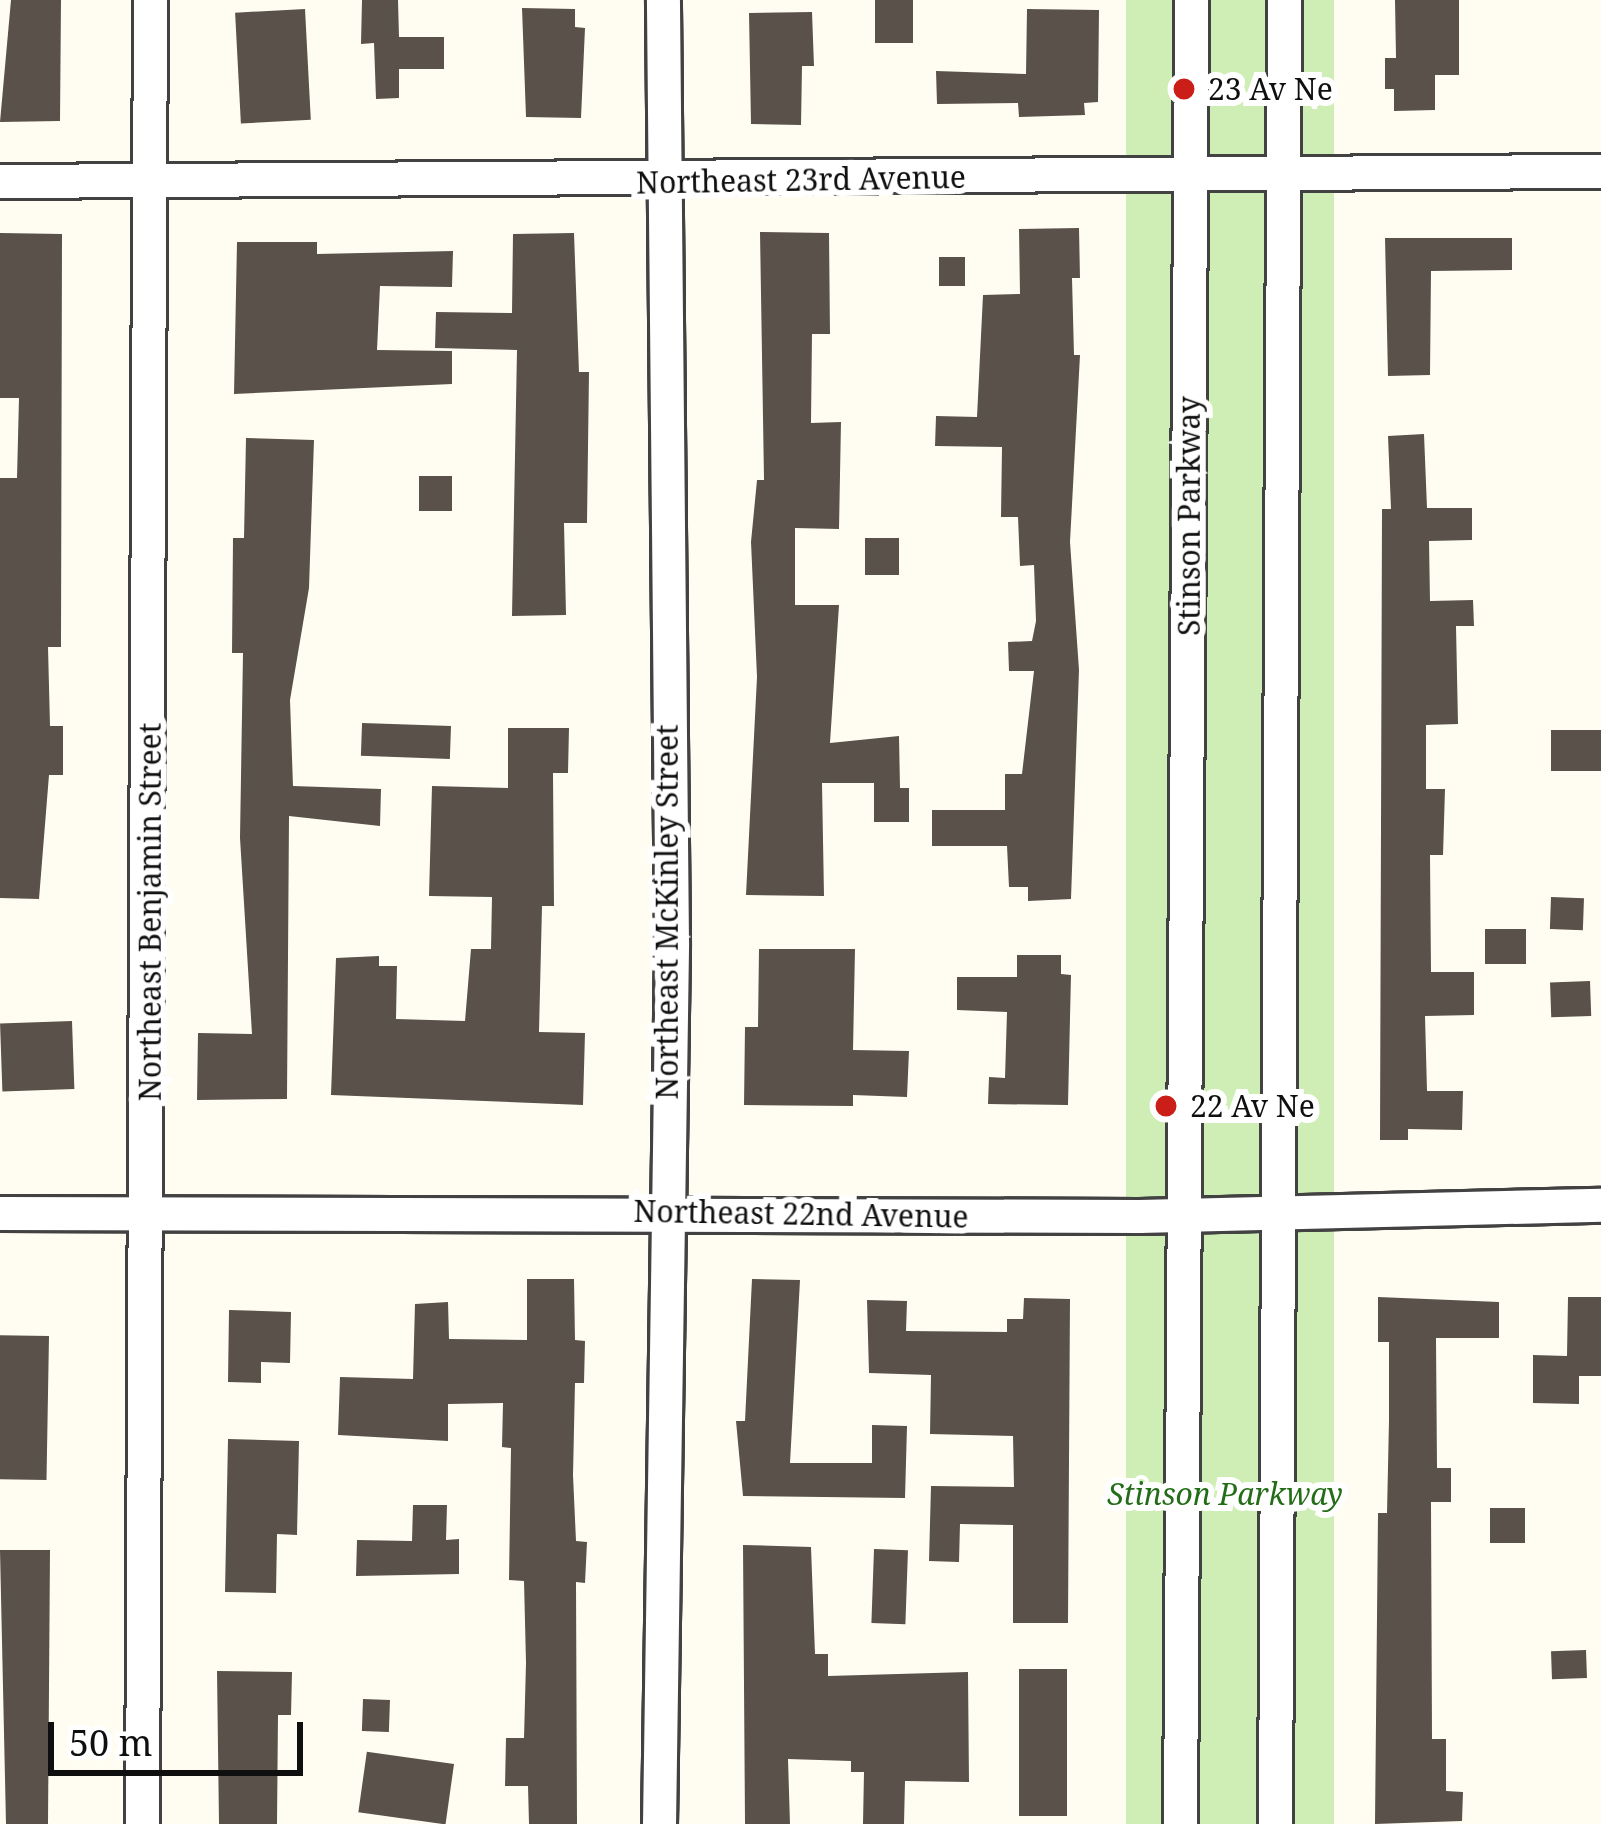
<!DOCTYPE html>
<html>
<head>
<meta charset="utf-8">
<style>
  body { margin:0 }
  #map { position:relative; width:1601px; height:1824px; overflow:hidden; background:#fffdf1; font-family:"Noto Serif",serif }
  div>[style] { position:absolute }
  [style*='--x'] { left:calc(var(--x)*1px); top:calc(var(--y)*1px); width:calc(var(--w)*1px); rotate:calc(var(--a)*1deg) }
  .green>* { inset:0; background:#cfeeb6; transform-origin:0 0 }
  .building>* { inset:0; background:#59514a; transform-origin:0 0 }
  .roads { filter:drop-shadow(3px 0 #424242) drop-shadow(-3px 0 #424242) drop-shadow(0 3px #424242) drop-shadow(0 -3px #424242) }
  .minor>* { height:33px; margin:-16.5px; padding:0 16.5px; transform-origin:16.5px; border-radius:16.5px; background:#fff }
  .dots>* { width:33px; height:33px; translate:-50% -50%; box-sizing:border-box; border:6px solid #fff; border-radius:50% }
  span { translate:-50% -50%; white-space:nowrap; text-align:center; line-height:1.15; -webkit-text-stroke:12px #fff; paint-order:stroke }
  .poi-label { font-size:30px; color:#0f0f0f }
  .left { translate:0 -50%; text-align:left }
  .street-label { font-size:30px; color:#0f0f0f }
  .park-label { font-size:30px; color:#246d18; font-style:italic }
  .scale { position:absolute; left:48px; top:1722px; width:255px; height:54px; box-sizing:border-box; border:6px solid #0f0f0f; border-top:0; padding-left:15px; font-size:36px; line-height:42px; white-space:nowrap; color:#0f0f0f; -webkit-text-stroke:9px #fff; paint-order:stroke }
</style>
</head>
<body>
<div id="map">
  <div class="green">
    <i style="left:1126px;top:0;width:208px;height:1824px"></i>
  </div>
  <div class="building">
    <i style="clip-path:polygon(11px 0,61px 0,60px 121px,0 122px)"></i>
    <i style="clip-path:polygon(362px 0,398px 0,399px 37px,444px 37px,444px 69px,399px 69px,399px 98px,376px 99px,374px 43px,361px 44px)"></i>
    <i style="left:875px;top:0;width:38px;height:43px"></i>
    <i style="clip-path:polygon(1395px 0,1459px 0,1459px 75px,1435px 75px,1435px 110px,1394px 111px,1394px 89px,1385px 89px,1385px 58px,1396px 58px)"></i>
    <i style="clip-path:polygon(522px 8px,575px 9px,575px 27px,585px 28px,581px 118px,526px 117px)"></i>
    <i style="left:305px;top:9px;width:111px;height:70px;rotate:87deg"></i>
    <i style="clip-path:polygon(1027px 9px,1099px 10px,1098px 102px,1084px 103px,1085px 115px,1019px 117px,1018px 103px,937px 104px,936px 71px,1026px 74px)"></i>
    <i style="clip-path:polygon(812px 12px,814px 66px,802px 66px,801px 125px,751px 124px,749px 13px)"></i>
    <i style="clip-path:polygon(1079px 228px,1080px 278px,1072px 278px,1074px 355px,1080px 355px,1070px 542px,1079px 670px,1071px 899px,1028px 901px,1028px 887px,1009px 887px,1007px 846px,932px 846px,932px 810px,1005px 810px,1005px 774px,1022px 774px,1034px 671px,1009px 671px,1008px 642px,1032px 641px,1036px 621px,1034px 565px,1020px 566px,1018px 517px,1001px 517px,1002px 447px,935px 446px,936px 416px,977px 417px,983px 295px,1020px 294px,1019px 229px)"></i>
    <i style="clip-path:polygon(760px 232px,829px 233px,830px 334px,812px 334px,811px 423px,841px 422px,839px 529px,795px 528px,795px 605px,839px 605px,830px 743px,899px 736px,900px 788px,909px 788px,909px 822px,874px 822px,874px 783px,822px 783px,824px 896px,746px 895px,757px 677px,751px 542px,757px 480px,764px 480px)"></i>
    <i style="clip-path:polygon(0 233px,62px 234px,61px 647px,48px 647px,50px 726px,63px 726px,63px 775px,49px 775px,39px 899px,0 898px,0 478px,17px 478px,19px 398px,0 398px)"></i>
    <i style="clip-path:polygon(574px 233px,579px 372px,589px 372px,587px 523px,564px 523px,566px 615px,512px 616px,517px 350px,435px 348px,436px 312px,512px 313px,513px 234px)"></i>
    <i style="clip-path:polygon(1385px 238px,1512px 238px,1512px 270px,1431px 271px,1430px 375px,1388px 376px)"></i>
    <i style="clip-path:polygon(237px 242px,317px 242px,317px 254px,453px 251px,452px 287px,380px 286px,377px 350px,452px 351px,452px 384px,234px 394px)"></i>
    <i style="left:965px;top:257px;width:29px;height:26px;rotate:90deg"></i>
    <i style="clip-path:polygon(1424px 434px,1427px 508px,1472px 508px,1472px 540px,1429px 541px,1430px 601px,1473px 600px,1474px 626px,1456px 626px,1458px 724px,1426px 725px,1426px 789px,1445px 789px,1443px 855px,1430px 855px,1431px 972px,1474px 972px,1474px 1015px,1425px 1016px,1427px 1091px,1463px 1091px,1462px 1130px,1408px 1129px,1408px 1140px,1380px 1140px,1382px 509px,1391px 509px,1388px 436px)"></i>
    <i style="clip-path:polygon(246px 438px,314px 440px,309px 588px,290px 700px,293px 786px,381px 789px,380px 826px,289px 816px,287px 1099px,197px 1100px,198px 1033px,252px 1034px,240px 838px,243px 653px,232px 653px,233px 538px,244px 538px)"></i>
    <i style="left:419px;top:476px;width:33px;height:35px"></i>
    <i style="left:865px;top:538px;width:34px;height:37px"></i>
    <i style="left:451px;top:726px;width:33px;height:89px;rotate:92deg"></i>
    <i style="clip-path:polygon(508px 728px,569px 728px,568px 773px,553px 773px,554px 906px,542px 906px,539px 1032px,585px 1033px,583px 1105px,331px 1095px,336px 958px,379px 956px,379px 966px,397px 966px,396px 1019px,465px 1021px,471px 949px,491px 949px,492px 897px,429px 896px,432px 786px,508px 788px)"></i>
    <i style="left:1551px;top:730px;width:50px;height:41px"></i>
    <i style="left:1551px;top:897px;width:33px;height:32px;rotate:2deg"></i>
    <i style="left:1485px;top:929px;width:41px;height:35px"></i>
    <i style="clip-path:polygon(759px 949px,855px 949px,853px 1050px,909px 1051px,907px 1097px,853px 1095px,853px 1106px,744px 1105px,745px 1027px,758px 1027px)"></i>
    <i style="clip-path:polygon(1017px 955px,1061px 955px,1061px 974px,1071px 975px,1068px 1105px,988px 1104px,989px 1077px,1005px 1078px,1007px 1012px,957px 1010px,957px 977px,1017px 977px)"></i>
    <i style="left:1590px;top:981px;width:35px;height:40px;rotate:88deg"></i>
    <i style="left:72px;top:1021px;width:68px;height:72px;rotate:88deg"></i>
    <i style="clip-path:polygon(527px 1279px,574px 1279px,575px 1340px,585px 1341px,584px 1383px,575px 1383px,573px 1475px,576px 1541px,587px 1542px,585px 1583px,576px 1582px,577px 1824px,529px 1824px,528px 1786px,505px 1786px,506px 1738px,524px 1738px,526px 1663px,524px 1581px,509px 1580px,511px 1448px,502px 1447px,503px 1403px,448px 1404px,448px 1441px,338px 1435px,340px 1377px,413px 1379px,415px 1304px,448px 1302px,449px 1339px,527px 1340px)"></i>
    <i style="clip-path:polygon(752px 1279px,800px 1280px,790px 1463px,872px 1463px,872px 1425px,907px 1426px,905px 1498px,743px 1496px,736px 1421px,745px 1421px)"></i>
    <i style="clip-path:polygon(1378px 1297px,1499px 1302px,1499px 1338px,1436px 1338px,1437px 1468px,1451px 1468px,1451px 1502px,1431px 1502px,1432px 1739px,1446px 1739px,1446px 1791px,1463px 1792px,1462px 1821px,1375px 1824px,1378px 1513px,1387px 1513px,1389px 1420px,1389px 1342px,1378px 1342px)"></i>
    <i style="clip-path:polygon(1568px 1297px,1601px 1297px,1601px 1376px,1579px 1376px,1579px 1404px,1533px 1403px,1533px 1355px,1567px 1356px)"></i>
    <i style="clip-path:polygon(1024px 1298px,1070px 1299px,1068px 1623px,1013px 1623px,1013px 1525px,960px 1524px,959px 1562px,929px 1561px,931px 1486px,1014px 1487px,1013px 1436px,930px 1434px,931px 1375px,869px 1373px,867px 1300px,907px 1301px,906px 1331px,1007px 1332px,1007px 1319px,1023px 1319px)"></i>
    <i style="clip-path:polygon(229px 1310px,291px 1312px,290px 1363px,261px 1362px,261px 1383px,228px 1382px)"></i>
    <i style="left:49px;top:1336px;width:144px;height:49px;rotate:91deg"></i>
    <i style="clip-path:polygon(228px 1439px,299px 1441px,297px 1535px,277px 1534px,276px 1593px,225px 1592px)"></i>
    <i style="clip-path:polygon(413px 1505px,447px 1505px,446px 1540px,459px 1539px,459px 1574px,356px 1576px,357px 1540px,412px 1541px)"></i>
    <i style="left:1490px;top:1508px;width:35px;height:35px"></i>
    <i style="clip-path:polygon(743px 1545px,811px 1547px,815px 1654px,828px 1654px,828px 1676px,968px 1672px,969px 1782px,905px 1781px,904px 1824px,863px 1824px,864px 1772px,851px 1772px,851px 1761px,788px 1759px,790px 1824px,745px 1824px)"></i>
    <i style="left:874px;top:1549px;width:34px;height:74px;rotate:2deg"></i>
    <i style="clip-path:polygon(0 1550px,50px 1550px,48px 1824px,6px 1824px)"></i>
    <i style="left:1586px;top:1650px;width:28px;height:35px;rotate:88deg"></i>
    <i style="left:1067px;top:1669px;width:147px;height:48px;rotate:90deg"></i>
    <i style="clip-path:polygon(217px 1671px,292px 1672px,291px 1715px,278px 1715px,277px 1824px,219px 1824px)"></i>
    <i style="left:363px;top:1699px;width:27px;height:32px;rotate:2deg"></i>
    <i style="left:454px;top:1764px;width:61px;height:88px;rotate:98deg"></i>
  </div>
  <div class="roads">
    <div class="minor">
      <i style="--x:0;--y:181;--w:1601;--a:-0.36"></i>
      <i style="--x:0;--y:1213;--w:1139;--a:0.15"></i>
      <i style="--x:1139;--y:1216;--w:462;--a:-1.4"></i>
      <i style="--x:142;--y:1824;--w:1824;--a:-89.75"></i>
      <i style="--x:659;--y:1824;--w:881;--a:-89.15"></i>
      <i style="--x:672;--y:943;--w:943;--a:-90.55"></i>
      <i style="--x:1180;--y:1824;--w:1824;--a:-89.65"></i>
      <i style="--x:1275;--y:1824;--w:1824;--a:-89.72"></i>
    </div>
  </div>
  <div class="dots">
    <i style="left:1184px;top:89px;background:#cc1e19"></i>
    <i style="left:1166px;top:1106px;background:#cc1e19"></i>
  </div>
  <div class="poi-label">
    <span class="left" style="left:1208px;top:89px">23 Av Ne</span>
    <span class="left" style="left:1190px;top:1106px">22 Av Ne</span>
  </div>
  <div class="street-label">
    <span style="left:801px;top:180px;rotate:-1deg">Northeast 23rd Avenue</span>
    <span style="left:1189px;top:516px;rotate:-90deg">Stinson Parkway</span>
    <span style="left:150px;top:912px;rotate:-90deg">Northeast Benjamin Street</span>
    <span style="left:667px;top:912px;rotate:-90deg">Northeast McKinley Street</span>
    <span style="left:801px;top:1214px;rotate:1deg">Northeast 22nd Avenue</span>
  </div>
  <div class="park-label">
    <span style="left:1225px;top:1494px">Stinson Parkway</span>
  </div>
  <div class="scale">50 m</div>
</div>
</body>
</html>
